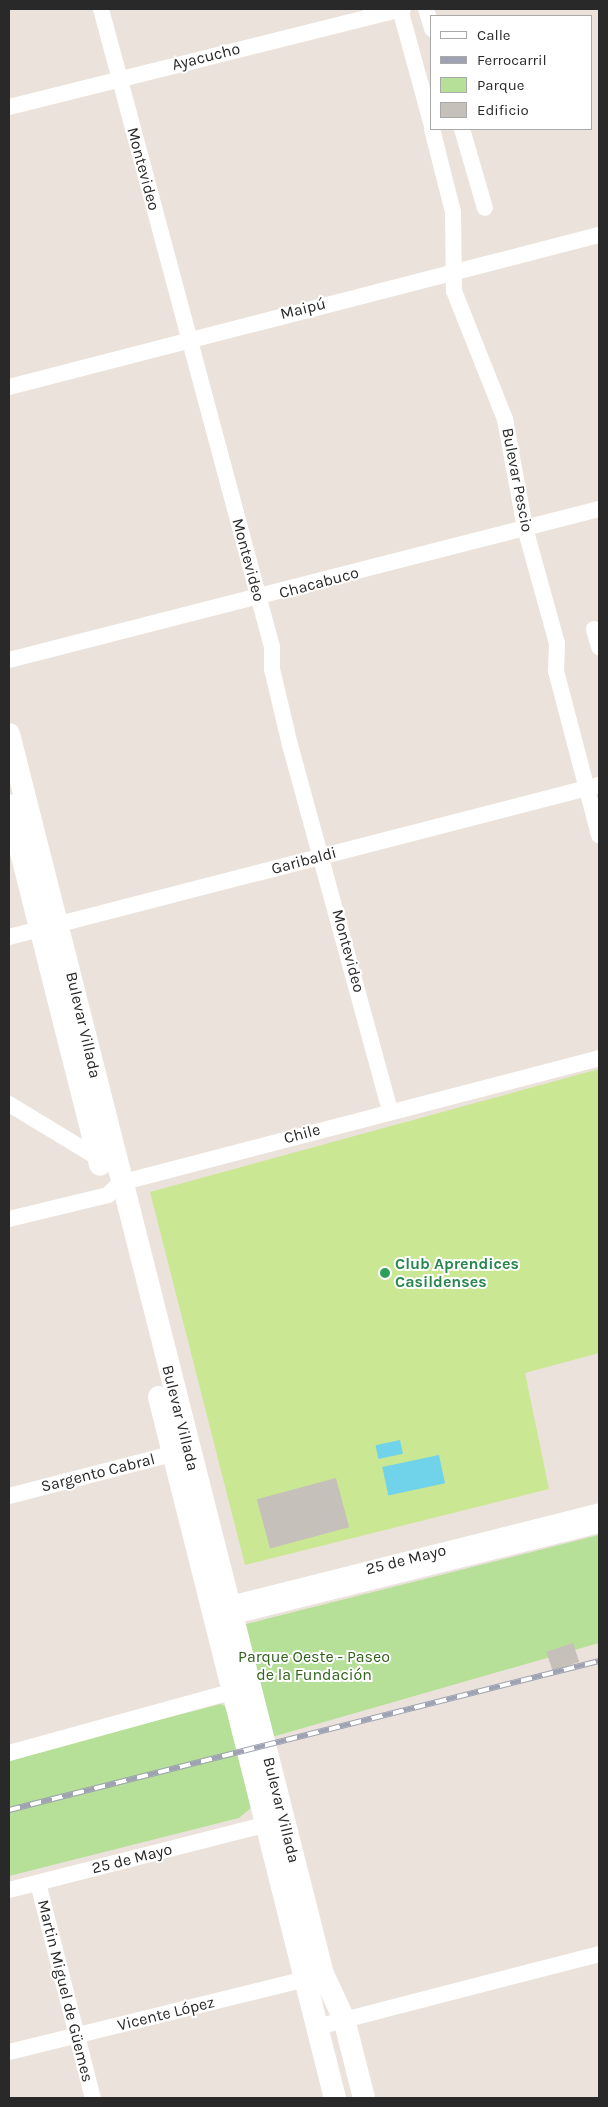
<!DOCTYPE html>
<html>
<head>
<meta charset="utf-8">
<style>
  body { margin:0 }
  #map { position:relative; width:608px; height:2107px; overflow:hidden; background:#ebe3db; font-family:Karla,sans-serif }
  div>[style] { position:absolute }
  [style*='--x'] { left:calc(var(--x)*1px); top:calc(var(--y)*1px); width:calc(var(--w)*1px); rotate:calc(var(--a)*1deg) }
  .green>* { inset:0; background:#b6e098 }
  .pitch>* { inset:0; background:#cae794 }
  .water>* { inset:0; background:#70d3ea; transform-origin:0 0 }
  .building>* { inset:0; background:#c6c0ba; transform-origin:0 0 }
  .minor>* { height:16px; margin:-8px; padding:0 8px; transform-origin:8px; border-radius:8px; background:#fff }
  .secondary>* { height:22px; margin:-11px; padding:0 11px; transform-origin:11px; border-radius:11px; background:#fff }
  .rail>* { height:5.5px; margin-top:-2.75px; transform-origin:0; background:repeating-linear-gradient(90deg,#fff 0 11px,#9ea2b3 0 22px); box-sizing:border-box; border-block:1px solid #9ea2b3 }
  .dots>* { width:14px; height:14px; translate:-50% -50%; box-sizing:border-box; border:2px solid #fff; border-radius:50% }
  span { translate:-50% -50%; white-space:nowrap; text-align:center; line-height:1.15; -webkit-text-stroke:4px #fff; paint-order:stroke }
  .street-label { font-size:16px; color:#292929 }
  .leisure-label { font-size:16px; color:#27864d; font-weight:700 }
  .left { translate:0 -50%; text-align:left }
  .park-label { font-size:16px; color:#30631c }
  .frame { position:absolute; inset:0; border:10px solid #292929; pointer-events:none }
  .legend { position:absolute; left:430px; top:15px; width:162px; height:115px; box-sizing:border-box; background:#fff; border:1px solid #a9a9a9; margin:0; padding:6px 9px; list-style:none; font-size:15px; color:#292929 }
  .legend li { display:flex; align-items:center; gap:10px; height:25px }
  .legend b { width:25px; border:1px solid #a9a9a9 }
</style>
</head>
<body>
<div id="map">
  <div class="green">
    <i style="clip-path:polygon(599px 1535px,599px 1643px,272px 1737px,246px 1624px)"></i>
    <i style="clip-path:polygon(221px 1704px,228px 1708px,251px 1808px,239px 1818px,9px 1876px,9px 1758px)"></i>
  </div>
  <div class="pitch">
    <i style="clip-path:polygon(599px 1069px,599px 1353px,525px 1373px,549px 1489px,245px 1565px,150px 1192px)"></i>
  </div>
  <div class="water">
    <i style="left:400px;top:1440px;width:14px;height:25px;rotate:78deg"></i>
    <i style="left:439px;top:1455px;width:29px;height:58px;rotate:78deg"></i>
  </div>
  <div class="building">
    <i style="left:336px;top:1478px;width:51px;height:82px;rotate:75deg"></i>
    <i style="left:573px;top:1643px;width:20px;height:28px;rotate:72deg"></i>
  </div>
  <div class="minor">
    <i style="--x:101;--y:9;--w:661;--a:75"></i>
    <i style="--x:272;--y:647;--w:22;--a:90"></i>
    <i style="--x:272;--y:669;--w:78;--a:76.7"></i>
    <i style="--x:290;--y:745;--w:379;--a:74.7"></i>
    <i style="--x:400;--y:9;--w:121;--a:74.7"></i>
    <i style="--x:426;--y:9;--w:21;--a:73"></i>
    <i style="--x:9;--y:107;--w:406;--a:-14"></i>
    <i style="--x:432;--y:129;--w:86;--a:75.8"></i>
    <i style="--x:453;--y:212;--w:79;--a:89.3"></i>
    <i style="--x:454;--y:291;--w:138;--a:68.3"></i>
    <i style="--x:505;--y:419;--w:111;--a:79.6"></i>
    <i style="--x:525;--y:528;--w:119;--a:74.5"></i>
    <i style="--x:557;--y:643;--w:28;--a:92"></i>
    <i style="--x:556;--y:671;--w:170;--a:75.3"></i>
    <i style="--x:462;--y:129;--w:82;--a:73.8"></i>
    <i style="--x:9;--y:387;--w:609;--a:-14.45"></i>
    <i style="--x:594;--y:629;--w:19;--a:74"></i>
    <i style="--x:9;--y:660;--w:609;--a:-14.36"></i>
    <i style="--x:9;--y:937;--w:609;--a:-14.45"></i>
    <i style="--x:9;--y:1104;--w:110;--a:31.2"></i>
    <i style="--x:9;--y:1219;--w:102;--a:-13.6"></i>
    <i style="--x:108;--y:1195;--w:17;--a:-45"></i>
    <i style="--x:120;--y:1183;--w:495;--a:-14.6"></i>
    <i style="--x:9;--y:1496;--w:180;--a:-14.5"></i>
    <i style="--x:218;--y:1607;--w:393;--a:-14.1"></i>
    <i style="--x:222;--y:1619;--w:389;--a:-14"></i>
    <i style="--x:9;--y:1753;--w:242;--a:-15.4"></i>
    <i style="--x:38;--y:1883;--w:222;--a:75.7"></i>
    <i style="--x:9;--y:1890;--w:275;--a:-14.3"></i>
    <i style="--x:317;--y:2027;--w:291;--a:-14.5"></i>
    <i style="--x:9;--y:2052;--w:315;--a:-13.8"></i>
  </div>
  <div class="secondary">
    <i style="--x:9;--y:734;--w:1279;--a:75.79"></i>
    <i style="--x:323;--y:1974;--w:50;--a:65"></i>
    <i style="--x:344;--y:2019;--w:81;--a:75.8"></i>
    <i style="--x:9;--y:805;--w:371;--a:75.8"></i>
    <i style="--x:159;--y:1397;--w:723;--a:75.91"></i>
  </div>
  <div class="rail">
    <i style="--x:9;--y:1810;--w:609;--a:-14.17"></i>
  </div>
  <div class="dots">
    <i style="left:385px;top:1273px;background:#2e9e5b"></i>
  </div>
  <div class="street-label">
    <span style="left:206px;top:57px;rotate:-14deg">Ayacucho</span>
    <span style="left:143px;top:169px;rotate:75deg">Montevideo</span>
    <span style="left:303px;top:309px;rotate:-14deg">Maipú</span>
    <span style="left:517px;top:480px;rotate:79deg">Bulevar Pescio</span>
    <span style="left:248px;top:560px;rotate:75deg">Montevideo</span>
    <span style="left:319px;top:583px;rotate:-15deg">Chacabuco</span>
    <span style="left:304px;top:861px;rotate:-15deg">Garibaldi</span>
    <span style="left:348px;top:951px;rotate:75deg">Montevideo</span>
    <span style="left:83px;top:1025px;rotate:77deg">Bulevar Villada</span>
    <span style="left:302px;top:1134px;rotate:-15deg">Chile</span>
    <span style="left:180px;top:1418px;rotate:76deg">Bulevar Villada</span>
    <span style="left:98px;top:1473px;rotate:-14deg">Sargento Cabral</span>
    <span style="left:406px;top:1560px;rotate:-14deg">25 de Mayo</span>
    <span style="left:281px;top:1810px;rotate:76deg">Bulevar Villada</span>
    <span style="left:132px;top:1859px;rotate:-14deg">25 de Mayo</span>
    <span style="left:65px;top:1991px;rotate:76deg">Martin Miguel de Güemes</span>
    <span style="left:166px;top:2014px;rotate:-14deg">Vicente López</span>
  </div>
  <div class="leisure-label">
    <span class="left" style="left:395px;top:1273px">Club Aprendices<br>Casildenses</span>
  </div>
  <div class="park-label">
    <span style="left:314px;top:1666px">Parque Oeste - Paseo<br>de la Fundación</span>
  </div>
  <div class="frame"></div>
  <ul class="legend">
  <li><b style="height:6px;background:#fff"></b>Calle</li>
  <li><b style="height:6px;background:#9ea2b3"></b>Ferrocarril</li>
  <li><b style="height:14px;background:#b6e098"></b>Parque</li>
  <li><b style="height:14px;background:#c6c0ba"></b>Edificio</li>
  </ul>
</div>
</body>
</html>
